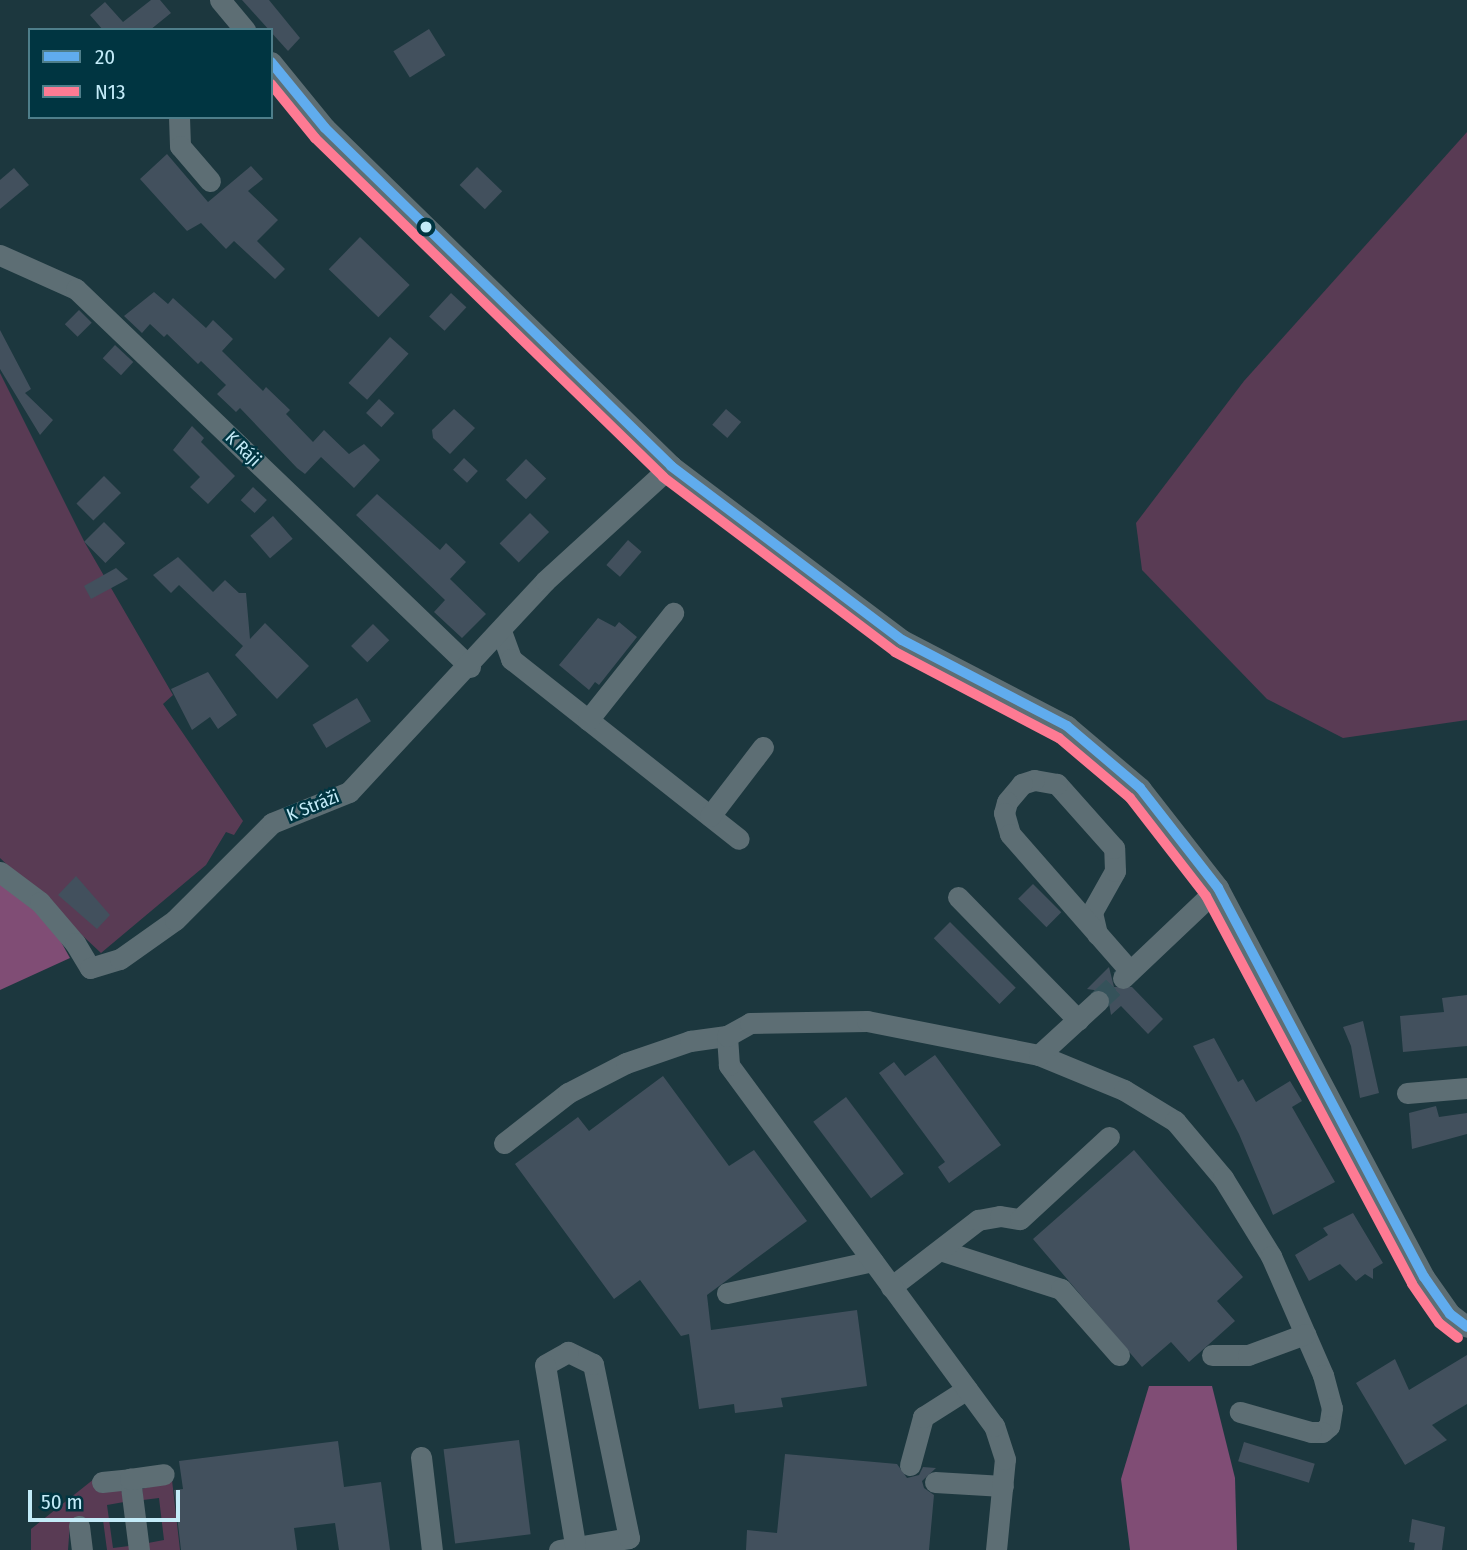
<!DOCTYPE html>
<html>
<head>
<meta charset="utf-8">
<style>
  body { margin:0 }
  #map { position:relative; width:1467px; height:1550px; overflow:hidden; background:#1c373e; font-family:"Fira Sans Condensed",sans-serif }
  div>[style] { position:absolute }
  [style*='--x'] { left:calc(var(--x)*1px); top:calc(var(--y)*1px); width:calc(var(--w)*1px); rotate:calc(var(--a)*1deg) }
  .green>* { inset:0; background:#593b54 }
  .forest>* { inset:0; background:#804d75 }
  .building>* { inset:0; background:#42505d; transform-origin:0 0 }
  .minor-tunnel>* { height:21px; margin-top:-10.5px; transform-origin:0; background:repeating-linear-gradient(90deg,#35525a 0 21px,transparent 0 31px) }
  .minor>* { height:21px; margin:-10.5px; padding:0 10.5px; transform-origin:10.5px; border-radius:10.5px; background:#5d6e74 }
  .bus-1>* { height:10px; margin:-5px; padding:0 5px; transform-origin:5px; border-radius:5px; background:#60acee }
  .bus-2>* { height:10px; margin:-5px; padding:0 5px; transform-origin:5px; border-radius:5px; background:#fe7a93 }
  .dots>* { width:19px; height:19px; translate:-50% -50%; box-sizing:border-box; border:4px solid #003541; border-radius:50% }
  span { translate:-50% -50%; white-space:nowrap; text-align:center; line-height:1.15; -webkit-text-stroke:5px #003541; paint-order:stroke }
  .street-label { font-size:18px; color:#c3ebf8 }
  .legend { position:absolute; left:28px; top:28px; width:245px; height:91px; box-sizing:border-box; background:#003541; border:2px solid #4e7e8a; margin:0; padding:9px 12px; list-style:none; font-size:21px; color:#c3ebf8 }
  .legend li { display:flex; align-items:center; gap:14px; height:35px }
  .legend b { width:35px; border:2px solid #4e7e8a }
  .scale { position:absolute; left:28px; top:1490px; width:152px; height:32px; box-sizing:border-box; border:4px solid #c3ebf8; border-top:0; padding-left:9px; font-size:21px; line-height:24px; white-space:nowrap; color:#c3ebf8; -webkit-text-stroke:5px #003541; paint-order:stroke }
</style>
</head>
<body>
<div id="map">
  <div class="green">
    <i style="clip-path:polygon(1467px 132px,1467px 720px,1343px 738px,1267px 699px,1142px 570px,1136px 523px,1244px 381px)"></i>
    <i style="clip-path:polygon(0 373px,85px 543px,173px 695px,163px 704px,243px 821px,234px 835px,226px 832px,206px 865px,101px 953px,0 858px)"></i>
    <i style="clip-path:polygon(99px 1475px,121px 1489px,124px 1502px,107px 1505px,113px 1548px,129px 1546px,130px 1550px,107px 1550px,103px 1520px,70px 1524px,68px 1550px,31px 1550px,31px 1529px)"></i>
    <i style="clip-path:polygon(172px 1480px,180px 1550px,149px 1550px,148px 1543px,164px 1540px,159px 1498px,143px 1500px,142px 1489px)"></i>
  </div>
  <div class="forest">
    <i style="clip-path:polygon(0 881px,51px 924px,70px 958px,0 990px)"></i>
    <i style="clip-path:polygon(1149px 1386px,1212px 1386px,1235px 1478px,1237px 1550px,1130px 1550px,1121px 1479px)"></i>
  </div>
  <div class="building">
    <i style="clip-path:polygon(151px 0,160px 0,171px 13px,150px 30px,103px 30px,90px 15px,105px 2px,123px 22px)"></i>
    <i style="clip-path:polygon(242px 0,269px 0,300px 38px,288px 51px)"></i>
    <i style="left:429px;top:29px;width:31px;height:42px;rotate:58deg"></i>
    <i style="clip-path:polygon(167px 154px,208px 202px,251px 166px,263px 179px,248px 191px,278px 220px,257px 241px,285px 269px,275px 279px,234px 241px,226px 249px,201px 223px,187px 231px,140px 179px)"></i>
    <i style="left:477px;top:167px;width:35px;height:25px;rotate:44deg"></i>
    <i style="clip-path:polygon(14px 168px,29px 185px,0 209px,0 180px)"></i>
    <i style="left:360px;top:237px;width:69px;height:45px;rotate:44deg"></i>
    <i style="clip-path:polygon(154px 292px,168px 304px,173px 298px,206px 328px,213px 320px,233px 339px,222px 351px,263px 391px,266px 387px,290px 410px,286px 414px,313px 442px,324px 430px,349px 454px,364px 444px,380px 460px,354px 488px,321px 457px,305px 474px,297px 468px,240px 408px,236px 412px,217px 394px,226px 385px,201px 361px,198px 364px,167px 334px,164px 337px,150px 324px,142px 333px,124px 316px)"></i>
    <i style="left:451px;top:293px;width:21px;height:32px;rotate:43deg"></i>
    <i style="left:79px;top:310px;width:18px;height:20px;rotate:45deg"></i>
    <i style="clip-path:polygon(0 330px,31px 389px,25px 393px,53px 420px,40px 435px,0 369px)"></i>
    <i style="left:390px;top:337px;width:25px;height:62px;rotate:42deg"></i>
    <i style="left:115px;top:345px;width:25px;height:18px;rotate:43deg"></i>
    <i style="left:379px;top:399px;width:21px;height:19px;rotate:43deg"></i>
    <i style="clip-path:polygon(454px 409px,475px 428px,450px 454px,433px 438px,432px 430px)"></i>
    <i style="left:726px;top:409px;width:20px;height:21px;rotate:41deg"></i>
    <i style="clip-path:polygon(192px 426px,204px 438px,201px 442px,235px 476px,208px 504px,190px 487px,200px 477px,173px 450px)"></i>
    <i style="left:464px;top:458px;width:19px;height:16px;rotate:43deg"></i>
    <i style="left:526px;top:459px;width:28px;height:29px;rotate:44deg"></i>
    <i style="left:104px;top:476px;width:24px;height:39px;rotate:45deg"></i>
    <i style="left:253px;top:487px;width:19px;height:18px;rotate:43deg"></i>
    <i style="clip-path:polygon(377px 494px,440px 550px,446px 543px,466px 562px,450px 579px,486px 614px,462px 638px,434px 612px,445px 600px,356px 515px)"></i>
    <i style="left:530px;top:513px;width:27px;height:43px;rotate:45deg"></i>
    <i style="left:273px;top:516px;width:30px;height:30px;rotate:49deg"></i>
    <i style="left:104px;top:522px;width:30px;height:28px;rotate:45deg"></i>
    <i style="left:628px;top:540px;width:18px;height:33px;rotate:41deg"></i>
    <i style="clip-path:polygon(178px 557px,213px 592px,225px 580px,239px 593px,246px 593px,250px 639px,265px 623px,309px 666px,277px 699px,235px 655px,243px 646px,179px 585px,171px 593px,153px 575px)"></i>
    <i style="clip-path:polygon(116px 568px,128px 579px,91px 599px,84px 586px)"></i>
    <i style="clip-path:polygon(598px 618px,615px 627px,619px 622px,637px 637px,599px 685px,595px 682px,589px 690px,559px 665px)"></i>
    <i style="left:373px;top:624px;width:23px;height:31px;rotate:45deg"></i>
    <i style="clip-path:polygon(208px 672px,237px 715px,218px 729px,210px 717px,192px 730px,171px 689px)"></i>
    <i style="left:357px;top:698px;width:27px;height:52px;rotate:59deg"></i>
    <i style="clip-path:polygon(76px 876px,110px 915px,97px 929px,58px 895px)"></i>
    <i style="left:1033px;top:884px;width:40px;height:21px;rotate:45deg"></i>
    <i style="left:950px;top:922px;width:93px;height:23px;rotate:45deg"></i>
    <i style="clip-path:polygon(1109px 967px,1114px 987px,1132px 987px,1163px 1019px,1148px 1034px,1121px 1006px,1111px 1015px,1107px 992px,1087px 989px)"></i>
    <i style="clip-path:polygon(1467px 995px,1467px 1046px,1403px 1052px,1400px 1016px,1444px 1012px,1442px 998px)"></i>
    <i style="clip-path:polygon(1363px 1021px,1379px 1093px,1360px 1098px,1351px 1046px,1343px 1027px)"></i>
    <i style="clip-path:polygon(1214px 1038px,1238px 1082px,1243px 1079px,1256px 1102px,1290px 1081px,1302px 1101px,1292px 1107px,1335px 1182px,1273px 1215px,1239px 1134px,1193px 1046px)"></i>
    <i style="clip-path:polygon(935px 1055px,1001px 1145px,949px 1183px,938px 1167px,945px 1162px,879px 1073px,894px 1062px,905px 1076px)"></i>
    <i style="clip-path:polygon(663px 1076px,729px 1166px,754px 1150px,807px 1221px,707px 1295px,711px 1330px,857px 1310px,867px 1386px,781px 1398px,783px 1407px,735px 1413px,734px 1404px,699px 1409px,689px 1334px,681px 1336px,640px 1280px,614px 1299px,515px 1164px,578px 1117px,589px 1131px)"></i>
    <i style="left:846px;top:1097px;width:96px;height:41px;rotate:53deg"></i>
    <i style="clip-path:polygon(1436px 1106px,1439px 1117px,1467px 1113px,1467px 1134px,1412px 1149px,1409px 1113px)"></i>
    <i style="clip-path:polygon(1134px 1150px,1243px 1277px,1217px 1301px,1235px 1321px,1189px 1362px,1171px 1342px,1142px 1367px,1033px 1239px)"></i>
    <i style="clip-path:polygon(1353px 1213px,1383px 1263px,1373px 1269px,1373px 1279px,1365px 1274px,1356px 1281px,1340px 1264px,1309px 1281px,1295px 1255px,1328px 1235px,1323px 1228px)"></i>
    <i style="clip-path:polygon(1467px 1355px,1467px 1404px,1432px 1425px,1447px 1440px,1405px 1465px,1356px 1383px,1395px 1359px,1409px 1390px)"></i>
    <i style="left:519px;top:1440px;width:95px;height:76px;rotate:83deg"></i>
    <i style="clip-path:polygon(338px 1441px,344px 1487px,381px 1482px,390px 1550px,339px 1550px,335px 1523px,294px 1528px,297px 1550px,181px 1550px,174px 1490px,183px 1489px,179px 1461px)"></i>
    <i style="left:1244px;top:1442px;width:74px;height:20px;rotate:17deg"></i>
    <i style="clip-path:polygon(785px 1454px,897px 1464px,907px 1478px,919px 1475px,923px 1467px,936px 1468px,922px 1481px,924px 1488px,934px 1495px,929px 1550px,746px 1550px,747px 1530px,777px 1533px)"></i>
    <i style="clip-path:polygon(1412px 1519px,1445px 1527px,1442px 1550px,1414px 1550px,1415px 1543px,1409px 1542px)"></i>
  </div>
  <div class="minor-tunnel">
    <i style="--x:1098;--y:1001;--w:34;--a:-43"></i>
  </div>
  <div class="minor">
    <i style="--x:220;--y:0;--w:39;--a:50"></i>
    <i style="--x:271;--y:62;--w:85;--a:50.7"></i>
    <i style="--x:325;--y:128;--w:484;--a:44.3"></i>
    <i style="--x:671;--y:466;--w:289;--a:37"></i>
    <i style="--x:902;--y:640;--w:186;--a:27.5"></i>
    <i style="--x:1067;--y:726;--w:96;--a:40.3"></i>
    <i style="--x:1140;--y:788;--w:127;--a:52"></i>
    <i style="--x:1218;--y:888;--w:440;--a:62.1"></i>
    <i style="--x:1424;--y:1277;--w:45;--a:54.9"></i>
    <i style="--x:1450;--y:1314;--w:21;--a:37"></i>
    <i style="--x:179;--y:117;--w:29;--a:88"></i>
    <i style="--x:180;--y:146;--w:46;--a:49.4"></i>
    <i style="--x:0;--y:255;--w:83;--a:24.1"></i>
    <i style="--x:76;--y:289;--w:546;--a:43.81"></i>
    <i style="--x:501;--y:631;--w:30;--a:70"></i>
    <i style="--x:511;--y:659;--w:290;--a:38.3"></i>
    <i style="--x:588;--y:720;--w:137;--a:-51.5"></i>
    <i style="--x:710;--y:816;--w:87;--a:-52.5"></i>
    <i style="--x:0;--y:872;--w:50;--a:36.9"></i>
    <i style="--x:40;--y:902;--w:54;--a:49.5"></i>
    <i style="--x:75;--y:943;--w:29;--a:59"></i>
    <i style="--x:90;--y:968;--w:31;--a:-17"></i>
    <i style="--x:120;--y:959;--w:67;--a:-35.3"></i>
    <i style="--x:175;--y:920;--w:137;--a:-45"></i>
    <i style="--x:272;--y:823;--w:83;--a:-21.9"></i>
    <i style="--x:349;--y:792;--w:288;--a:-47.1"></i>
    <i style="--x:545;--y:581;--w:171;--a:-42.4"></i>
    <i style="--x:958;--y:897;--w:172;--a:45.7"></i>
    <i style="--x:1097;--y:934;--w:23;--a:-103"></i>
    <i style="--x:1092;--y:912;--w:47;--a:-60.7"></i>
    <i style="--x:1115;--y:871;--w:23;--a:-92"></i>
    <i style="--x:1114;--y:848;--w:86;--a:-131.7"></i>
    <i style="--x:1057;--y:784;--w:23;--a:-170"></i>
    <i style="--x:1034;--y:780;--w:13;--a:162"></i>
    <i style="--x:1022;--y:784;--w:23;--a:130"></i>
    <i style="--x:1007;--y:802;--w:11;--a:105"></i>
    <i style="--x:1004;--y:813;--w:22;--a:74"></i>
    <i style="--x:1010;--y:834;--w:182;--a:48.8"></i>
    <i style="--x:1123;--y:978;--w:131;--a:-43.5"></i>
    <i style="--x:1039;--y:1055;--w:92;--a:22.4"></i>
    <i style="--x:1124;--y:1090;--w:60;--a:31.3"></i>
    <i style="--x:1175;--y:1121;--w:75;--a:49.9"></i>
    <i style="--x:1223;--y:1178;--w:92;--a:58.4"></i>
    <i style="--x:1271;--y:1256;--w:130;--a:66.4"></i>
    <i style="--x:1323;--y:1375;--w:34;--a:75"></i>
    <i style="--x:1332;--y:1408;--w:18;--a:99"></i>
    <i style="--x:1329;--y:1426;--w:9;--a:139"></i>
    <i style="--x:1322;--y:1432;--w:11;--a:180"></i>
    <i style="--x:1311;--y:1432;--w:74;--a:-164.3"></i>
    <i style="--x:1407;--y:1093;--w:60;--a:-4.8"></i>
    <i style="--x:504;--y:1143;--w:81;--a:-38"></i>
    <i style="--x:568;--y:1093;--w:65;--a:-27.3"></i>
    <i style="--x:626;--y:1063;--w:68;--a:-19"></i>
    <i style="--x:690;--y:1041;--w:37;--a:-8"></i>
    <i style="--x:943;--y:1251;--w:124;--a:17.9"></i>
    <i style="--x:1061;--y:1289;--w:88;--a:48.7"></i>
    <i style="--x:891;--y:1287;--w:110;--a:-37.6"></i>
    <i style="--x:978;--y:1220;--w:22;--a:-10"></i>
    <i style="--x:1000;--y:1216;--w:20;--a:9"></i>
    <i style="--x:1020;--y:1219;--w:121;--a:-42.7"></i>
    <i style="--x:727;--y:1293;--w:149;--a:-12.4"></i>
    <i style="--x:1212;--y:1355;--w:36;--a:0"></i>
    <i style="--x:1248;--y:1355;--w:61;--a:-20.2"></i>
    <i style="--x:421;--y:1457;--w:94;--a:83.3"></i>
    <i style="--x:910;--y:1465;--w:50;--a:-74.8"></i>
    <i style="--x:923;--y:1417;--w:52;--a:-32.5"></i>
    <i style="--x:102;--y:1482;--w:28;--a:-6"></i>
    <i style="--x:935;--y:1482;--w:68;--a:3.4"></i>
    <i style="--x:79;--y:1526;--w:24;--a:83"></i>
    <i style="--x:139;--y:1550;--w:72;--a:-97.2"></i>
    <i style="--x:130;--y:1479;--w:34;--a:-8"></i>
    <i style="--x:559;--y:1550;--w:71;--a:-9.7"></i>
    <i style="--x:629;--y:1538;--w:178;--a:-101.7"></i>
    <i style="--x:593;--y:1364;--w:28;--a:-154"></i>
    <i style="--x:568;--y:1352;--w:26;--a:151"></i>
    <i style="--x:545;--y:1365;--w:182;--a:80.5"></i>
    <i style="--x:996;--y:1550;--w:91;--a:-84.4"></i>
    <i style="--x:1005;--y:1459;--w:35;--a:-108"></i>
    <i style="--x:994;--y:1426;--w:448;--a:-126.3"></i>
    <i style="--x:729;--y:1065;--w:29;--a:-94"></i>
    <i style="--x:727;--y:1036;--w:26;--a:-29"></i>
    <i style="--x:750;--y:1023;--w:117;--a:-1"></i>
    <i style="--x:867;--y:1021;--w:175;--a:11.2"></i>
    <i style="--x:1039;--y:1055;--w:80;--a:-42.5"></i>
  </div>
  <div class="bus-1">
    <i style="--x:271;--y:62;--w:85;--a:50.7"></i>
    <i style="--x:325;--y:128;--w:484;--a:44.3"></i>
    <i style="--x:671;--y:466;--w:289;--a:37"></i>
    <i style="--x:902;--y:640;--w:186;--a:27.5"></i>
    <i style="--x:1067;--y:726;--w:96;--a:40.3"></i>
    <i style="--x:1140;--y:788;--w:127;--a:52"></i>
    <i style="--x:1218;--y:888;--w:440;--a:62.1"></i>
    <i style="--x:1424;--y:1277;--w:45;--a:54.9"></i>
    <i style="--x:1450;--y:1314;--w:21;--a:37"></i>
  </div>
  <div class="bus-2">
    <i style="--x:271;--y:84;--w:70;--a:50.8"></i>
    <i style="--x:315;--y:138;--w:486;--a:44.2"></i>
    <i style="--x:663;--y:477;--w:291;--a:37"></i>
    <i style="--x:895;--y:652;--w:185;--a:27.7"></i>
    <i style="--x:1059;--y:738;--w:93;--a:40.2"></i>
    <i style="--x:1130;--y:798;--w:124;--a:52.2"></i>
    <i style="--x:1206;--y:896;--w:439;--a:62"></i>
    <i style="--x:1412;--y:1284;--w:47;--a:55.3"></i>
    <i style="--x:1439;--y:1323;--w:24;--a:38"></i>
  </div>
  <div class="dots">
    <i style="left:426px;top:227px;background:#c3ebf8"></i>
  </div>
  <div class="street-label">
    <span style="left:243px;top:449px;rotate:44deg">K Ráji</span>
    <span style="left:313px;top:806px;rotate:-22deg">K Stráži</span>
  </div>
  <ul class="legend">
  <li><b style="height:9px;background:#60acee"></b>20</li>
  <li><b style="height:9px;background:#fe7a93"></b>N13</li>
  </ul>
  <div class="scale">50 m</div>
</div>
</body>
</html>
